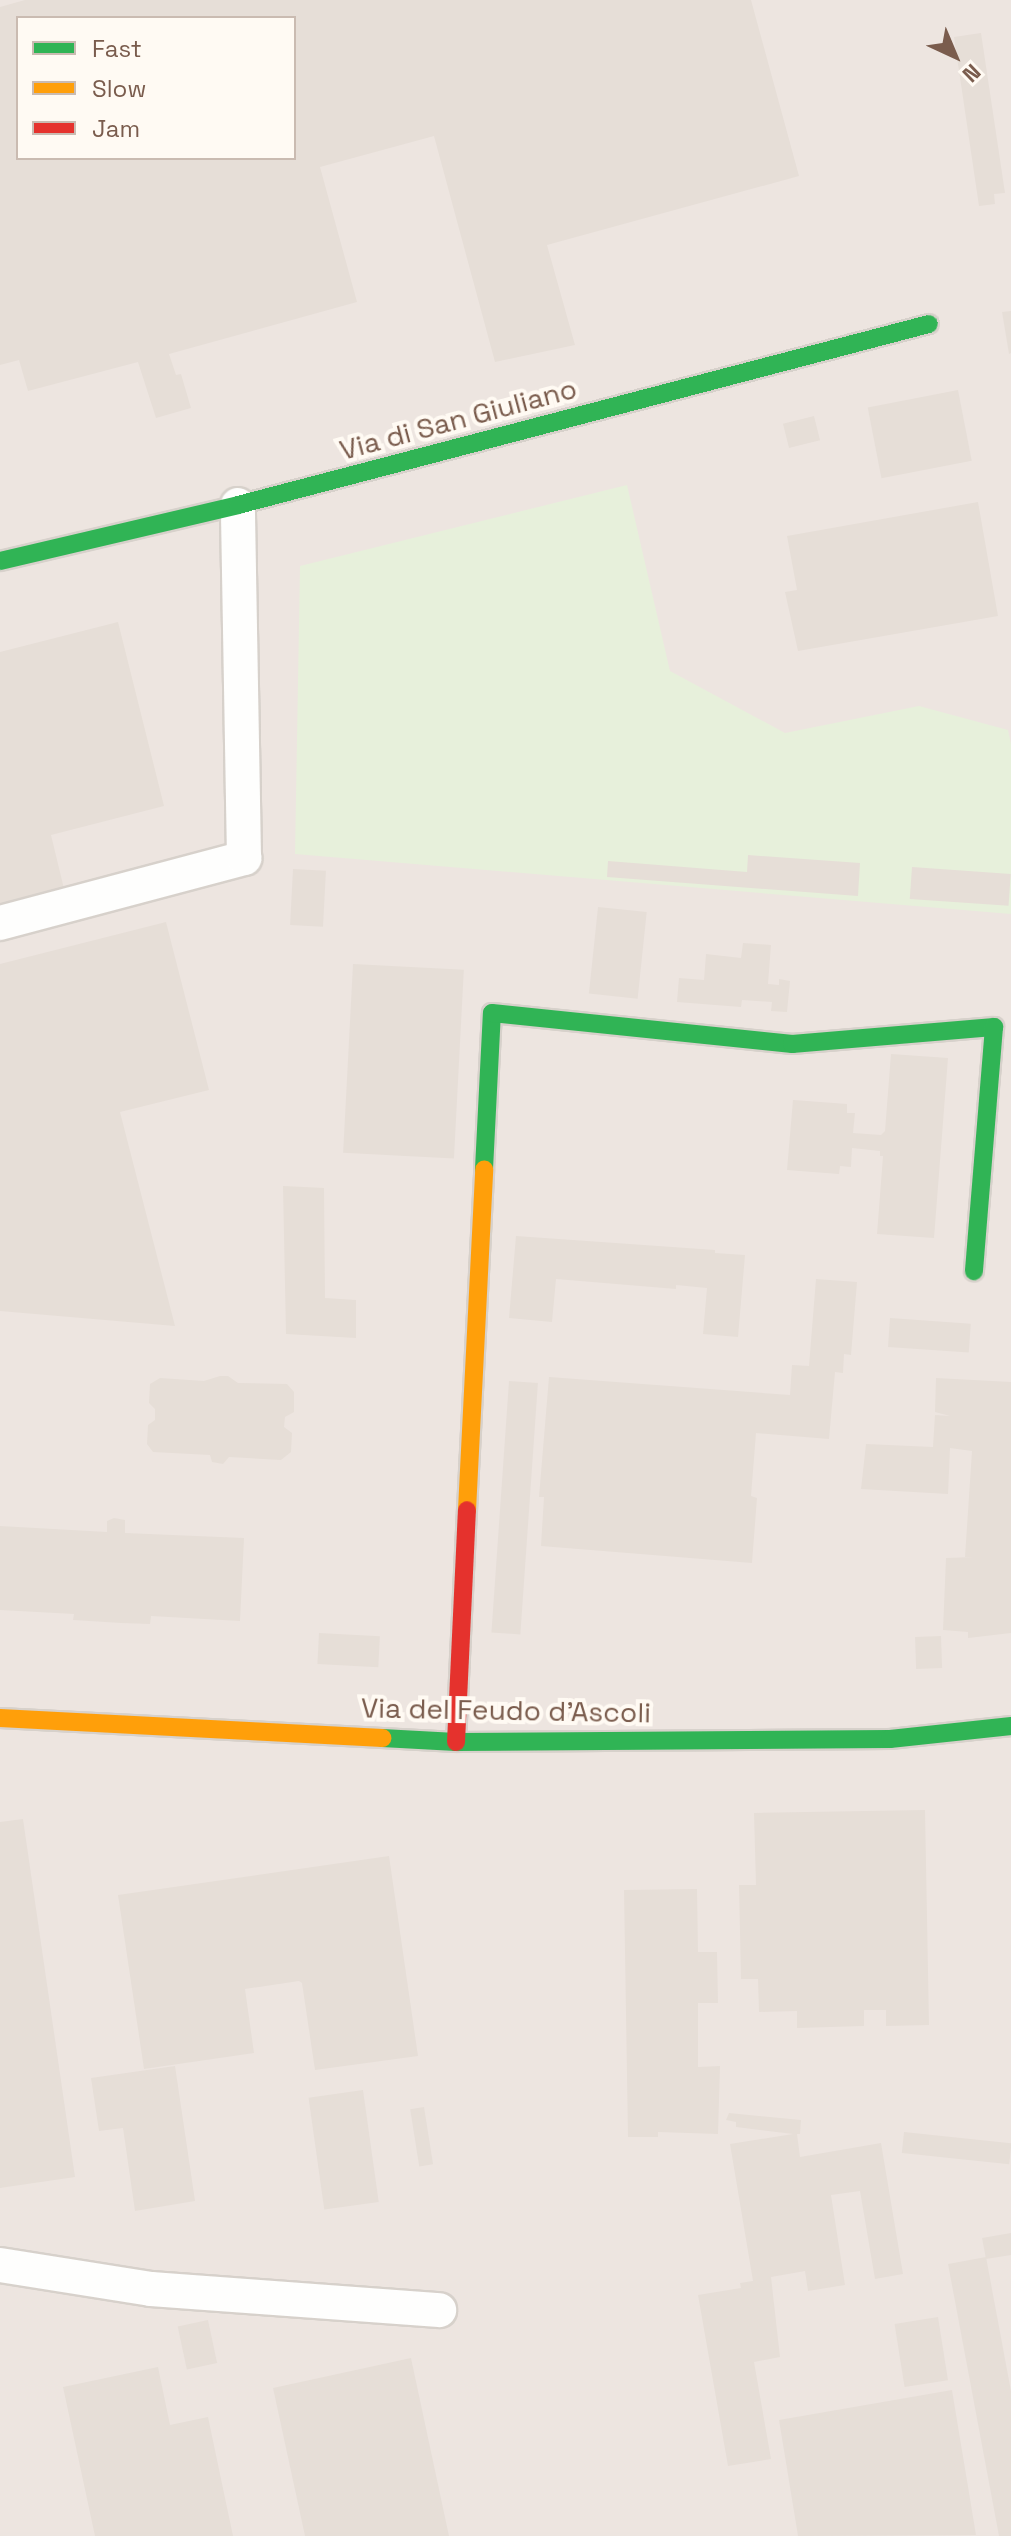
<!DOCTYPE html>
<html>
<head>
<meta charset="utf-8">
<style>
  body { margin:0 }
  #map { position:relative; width:1011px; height:2536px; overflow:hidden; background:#f9f5f0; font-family:"Space Grotesk",sans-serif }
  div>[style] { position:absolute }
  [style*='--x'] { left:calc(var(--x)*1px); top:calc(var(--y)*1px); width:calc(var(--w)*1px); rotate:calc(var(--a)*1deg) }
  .industrial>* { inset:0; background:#ede5e0 }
  .green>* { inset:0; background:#e7f0db }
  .building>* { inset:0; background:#e6ded7; transform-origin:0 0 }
  .roads { filter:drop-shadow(2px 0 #d7d1cb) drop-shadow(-2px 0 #d7d1cb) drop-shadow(0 2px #d7d1cb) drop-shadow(0 -2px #d7d1cb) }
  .street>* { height:34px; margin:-17px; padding:0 17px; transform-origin:17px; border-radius:17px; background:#fefefd }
  .fast>* { height:18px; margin:-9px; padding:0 9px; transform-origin:9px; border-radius:9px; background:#30b455 }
  .slow>* { height:18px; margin:-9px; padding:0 9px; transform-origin:9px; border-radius:9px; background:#ff9f0a }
  .jam>* { height:18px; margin:-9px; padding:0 9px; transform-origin:9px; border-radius:9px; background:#e5322d }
  span { translate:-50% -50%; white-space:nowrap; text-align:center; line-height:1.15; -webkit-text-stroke:8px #fffaf3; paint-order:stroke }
  .street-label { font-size:28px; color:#7a5c4d }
  .legend { position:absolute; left:16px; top:16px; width:280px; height:144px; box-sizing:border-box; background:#fffaf3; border:2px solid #cabbb1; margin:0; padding:10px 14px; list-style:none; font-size:24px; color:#7a5c4d }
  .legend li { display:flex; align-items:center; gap:16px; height:40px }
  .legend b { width:40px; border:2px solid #cabbb1 }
  .north { position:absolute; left:915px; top:16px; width:80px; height:80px; -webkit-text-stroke:6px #fffaf3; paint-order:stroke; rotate:136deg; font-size:22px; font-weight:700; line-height:32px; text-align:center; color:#7a5c4d }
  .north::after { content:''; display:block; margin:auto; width:28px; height:36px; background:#7a5c4d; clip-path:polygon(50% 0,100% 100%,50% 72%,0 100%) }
</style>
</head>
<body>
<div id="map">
  <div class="industrial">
    <i style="clip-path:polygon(evenodd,0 0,1011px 0,1011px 2536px,0 2536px,0 0,18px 18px,294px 18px,294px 158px,18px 158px,18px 18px)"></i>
  </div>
  <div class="green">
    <i style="clip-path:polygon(627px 485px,670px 671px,785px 733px,919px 706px,1008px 730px,1011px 744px,1011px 914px,295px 854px,300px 566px)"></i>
  </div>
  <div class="building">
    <i style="clip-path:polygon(evenodd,25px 0,751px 0,799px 176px,547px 245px,575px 345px,495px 362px,434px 136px,320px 167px,357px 302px,169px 354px,176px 375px,181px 374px,191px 408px,156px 418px,138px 362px,28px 391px,19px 360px,0 365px,0 7px,25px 0,18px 18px,294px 18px,294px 158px,18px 158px,18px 18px)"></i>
    <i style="clip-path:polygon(981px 33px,1005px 193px,994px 194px,995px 204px,979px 206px,954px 37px)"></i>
    <i style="clip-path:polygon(1011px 311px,1011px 353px,1009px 354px,1002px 312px)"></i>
    <i style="left:958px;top:390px;width:72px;height:92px;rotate:79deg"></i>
    <i style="left:814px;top:416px;width:25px;height:32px;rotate:76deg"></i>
    <i style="clip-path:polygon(978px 502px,998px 616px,798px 651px,785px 592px,797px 590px,787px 536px)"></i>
    <i style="clip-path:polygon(118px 622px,164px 806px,51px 835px,66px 897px,0 914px,0 652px)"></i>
    <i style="clip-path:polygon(748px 855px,860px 863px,858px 896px,607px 877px,608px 861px,747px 872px)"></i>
    <i style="left:912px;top:867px;width:99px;height:32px;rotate:4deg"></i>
    <i style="left:293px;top:869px;width:33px;height:56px;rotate:3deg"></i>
    <i style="left:598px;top:907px;width:49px;height:87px;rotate:6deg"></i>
    <i style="clip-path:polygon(166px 922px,209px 1090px,120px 1112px,175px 1326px,0 1311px,0 964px)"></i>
    <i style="clip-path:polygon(743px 943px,771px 945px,768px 984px,779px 985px,779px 979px,790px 981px,787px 1012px,771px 1011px,772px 1002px,742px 1000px,741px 1007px,677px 1002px,679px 978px,704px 980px,706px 954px,741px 958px)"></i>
    <i style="left:353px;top:964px;width:111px;height:189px;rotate:3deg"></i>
    <i style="clip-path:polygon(891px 1054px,948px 1058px,934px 1238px,877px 1234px,883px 1156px,880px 1156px,880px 1151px,852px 1148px,851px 1167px,840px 1166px,839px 1174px,787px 1170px,793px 1100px,847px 1104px,847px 1113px,855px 1113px,853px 1133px,881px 1135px,885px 1131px)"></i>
    <i style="clip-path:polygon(283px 1186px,324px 1188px,325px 1298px,356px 1300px,356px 1338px,286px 1334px)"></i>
    <i style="clip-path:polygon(516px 1236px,715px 1250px,715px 1253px,745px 1255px,738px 1337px,703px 1334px,707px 1288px,676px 1285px,676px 1289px,556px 1279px,552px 1322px,509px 1318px)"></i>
    <i style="clip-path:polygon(816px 1279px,857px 1282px,851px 1355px,844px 1354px,843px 1373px,835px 1372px,829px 1439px,756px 1433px,751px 1496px,757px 1498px,752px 1563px,541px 1546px,544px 1497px,539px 1497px,549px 1377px,790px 1395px,792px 1365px,809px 1366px)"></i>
    <i style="left:890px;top:1318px;width:81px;height:29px;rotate:4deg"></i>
    <i style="clip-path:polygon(220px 1376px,228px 1376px,238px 1383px,287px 1384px,294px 1392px,294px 1412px,285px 1417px,284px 1427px,292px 1433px,291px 1452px,281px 1460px,229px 1457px,223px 1464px,212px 1462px,210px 1455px,153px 1452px,147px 1444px,148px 1425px,155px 1420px,155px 1409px,149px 1403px,150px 1384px,160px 1378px,204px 1381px)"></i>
    <i style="clip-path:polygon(936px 1378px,1011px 1382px,1011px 1633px,968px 1638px,968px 1632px,943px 1630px,946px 1558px,974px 1557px,965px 1557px,972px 1451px,950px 1448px,948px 1494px,861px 1489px,866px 1444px,933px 1447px,935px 1415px,950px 1416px,935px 1412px)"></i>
    <i style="left:509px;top:1381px;width:29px;height:252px;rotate:4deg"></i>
    <i style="clip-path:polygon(114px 1518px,125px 1520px,125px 1533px,244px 1538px,240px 1621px,151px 1616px,150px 1624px,121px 1623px,73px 1620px,74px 1614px,0 1610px,0 1526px,107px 1532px,107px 1521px)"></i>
    <i style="left:319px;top:1633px;width:61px;height:31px;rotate:3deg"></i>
    <i style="left:941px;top:1636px;width:32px;height:26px;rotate:88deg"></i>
    <i style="clip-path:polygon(925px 1810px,929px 2025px,886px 2026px,886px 2010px,864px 2010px,864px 2026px,797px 2028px,797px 2011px,759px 2012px,758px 1979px,741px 1979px,739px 1885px,756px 1885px,754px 1813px)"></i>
    <i style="clip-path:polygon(23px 1819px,75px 2177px,0 2188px,0 1822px)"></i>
    <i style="clip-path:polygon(389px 1856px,418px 2056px,315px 2070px,302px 1983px,299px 1981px,245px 1989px,254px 2053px,144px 2069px,118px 1895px)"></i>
    <i style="clip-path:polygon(697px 1889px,698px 1952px,717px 1952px,718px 2003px,698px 2003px,698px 2067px,720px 2066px,718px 2134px,658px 2132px,658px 2137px,628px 2137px,624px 1890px)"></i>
    <i style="clip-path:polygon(175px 2066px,195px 2201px,135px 2211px,123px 2128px,99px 2131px,91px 2078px)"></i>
    <i style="left:363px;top:2090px;width:113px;height:55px;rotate:82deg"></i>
    <i style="left:424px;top:2107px;width:58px;height:14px;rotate:81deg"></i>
    <i style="clip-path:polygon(729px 2113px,801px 2120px,800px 2134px,797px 2134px,800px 2157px,881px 2143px,903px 2274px,875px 2279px,860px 2191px,831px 2195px,845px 2285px,808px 2291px,805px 2271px,771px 2277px,780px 2357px,754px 2362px,771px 2459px,728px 2466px,698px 2295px,741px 2288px,740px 2283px,753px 2281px,730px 2144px,793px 2134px,736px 2127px,736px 2122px,726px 2120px)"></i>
    <i style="left:904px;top:2132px;width:108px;height:21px;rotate:6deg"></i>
    <i style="clip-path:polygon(1011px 2233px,1011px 2255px,986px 2259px,982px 2238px)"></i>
    <i style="clip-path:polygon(986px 2257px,1011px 2391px,1011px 2536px,999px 2536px,948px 2264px)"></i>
    <i style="left:938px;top:2317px;width:64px;height:44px;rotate:81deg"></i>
    <i style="left:208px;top:2320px;width:44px;height:31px;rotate:78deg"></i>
    <i style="clip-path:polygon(411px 2358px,449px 2536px,305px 2536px,273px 2388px)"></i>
    <i style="clip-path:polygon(158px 2367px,170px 2425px,208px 2417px,233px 2536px,95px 2536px,63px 2387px)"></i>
    <i style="clip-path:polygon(952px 2390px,976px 2535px,798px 2536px,779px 2420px)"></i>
  </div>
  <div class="roads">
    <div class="street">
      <i style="--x:0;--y:923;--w:253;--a:-14.9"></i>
      <i style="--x:244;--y:858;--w:353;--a:-91"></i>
      <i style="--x:0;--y:2265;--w:153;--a:9"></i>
      <i style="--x:151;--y:2289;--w:289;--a:4.2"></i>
    </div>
    <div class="fast">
      <i style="--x:0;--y:561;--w:244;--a:-13.2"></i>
      <i style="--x:238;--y:505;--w:714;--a:-14.68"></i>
      <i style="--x:484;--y:1169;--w:156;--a:-87.1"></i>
      <i style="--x:492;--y:1013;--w:302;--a:5.9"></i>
      <i style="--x:792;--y:1044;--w:203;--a:-4.8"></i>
      <i style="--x:994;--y:1027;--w:245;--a:94.7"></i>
      <i style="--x:382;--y:1738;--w:74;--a:3.1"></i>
      <i style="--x:456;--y:1742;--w:434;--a:-0.4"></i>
      <i style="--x:890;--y:1739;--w:122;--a:-6.1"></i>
    </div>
    <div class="slow">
      <i style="--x:467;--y:1510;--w:341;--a:-87.1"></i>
      <i style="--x:0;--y:1718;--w:383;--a:3"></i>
    </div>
    <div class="jam">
      <i style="--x:456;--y:1742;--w:232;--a:-87.3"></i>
    </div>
  </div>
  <div class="street-label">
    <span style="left:458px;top:419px;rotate:-15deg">Via di San Giuliano</span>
    <span style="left:506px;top:1710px;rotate:1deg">Via del Feudo d'Ascoli</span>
  </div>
  <ul class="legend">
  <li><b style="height:10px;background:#30b455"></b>Fast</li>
  <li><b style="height:10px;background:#ff9f0a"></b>Slow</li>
  <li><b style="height:10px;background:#e5322d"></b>Jam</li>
  </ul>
  <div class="north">N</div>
</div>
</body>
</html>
